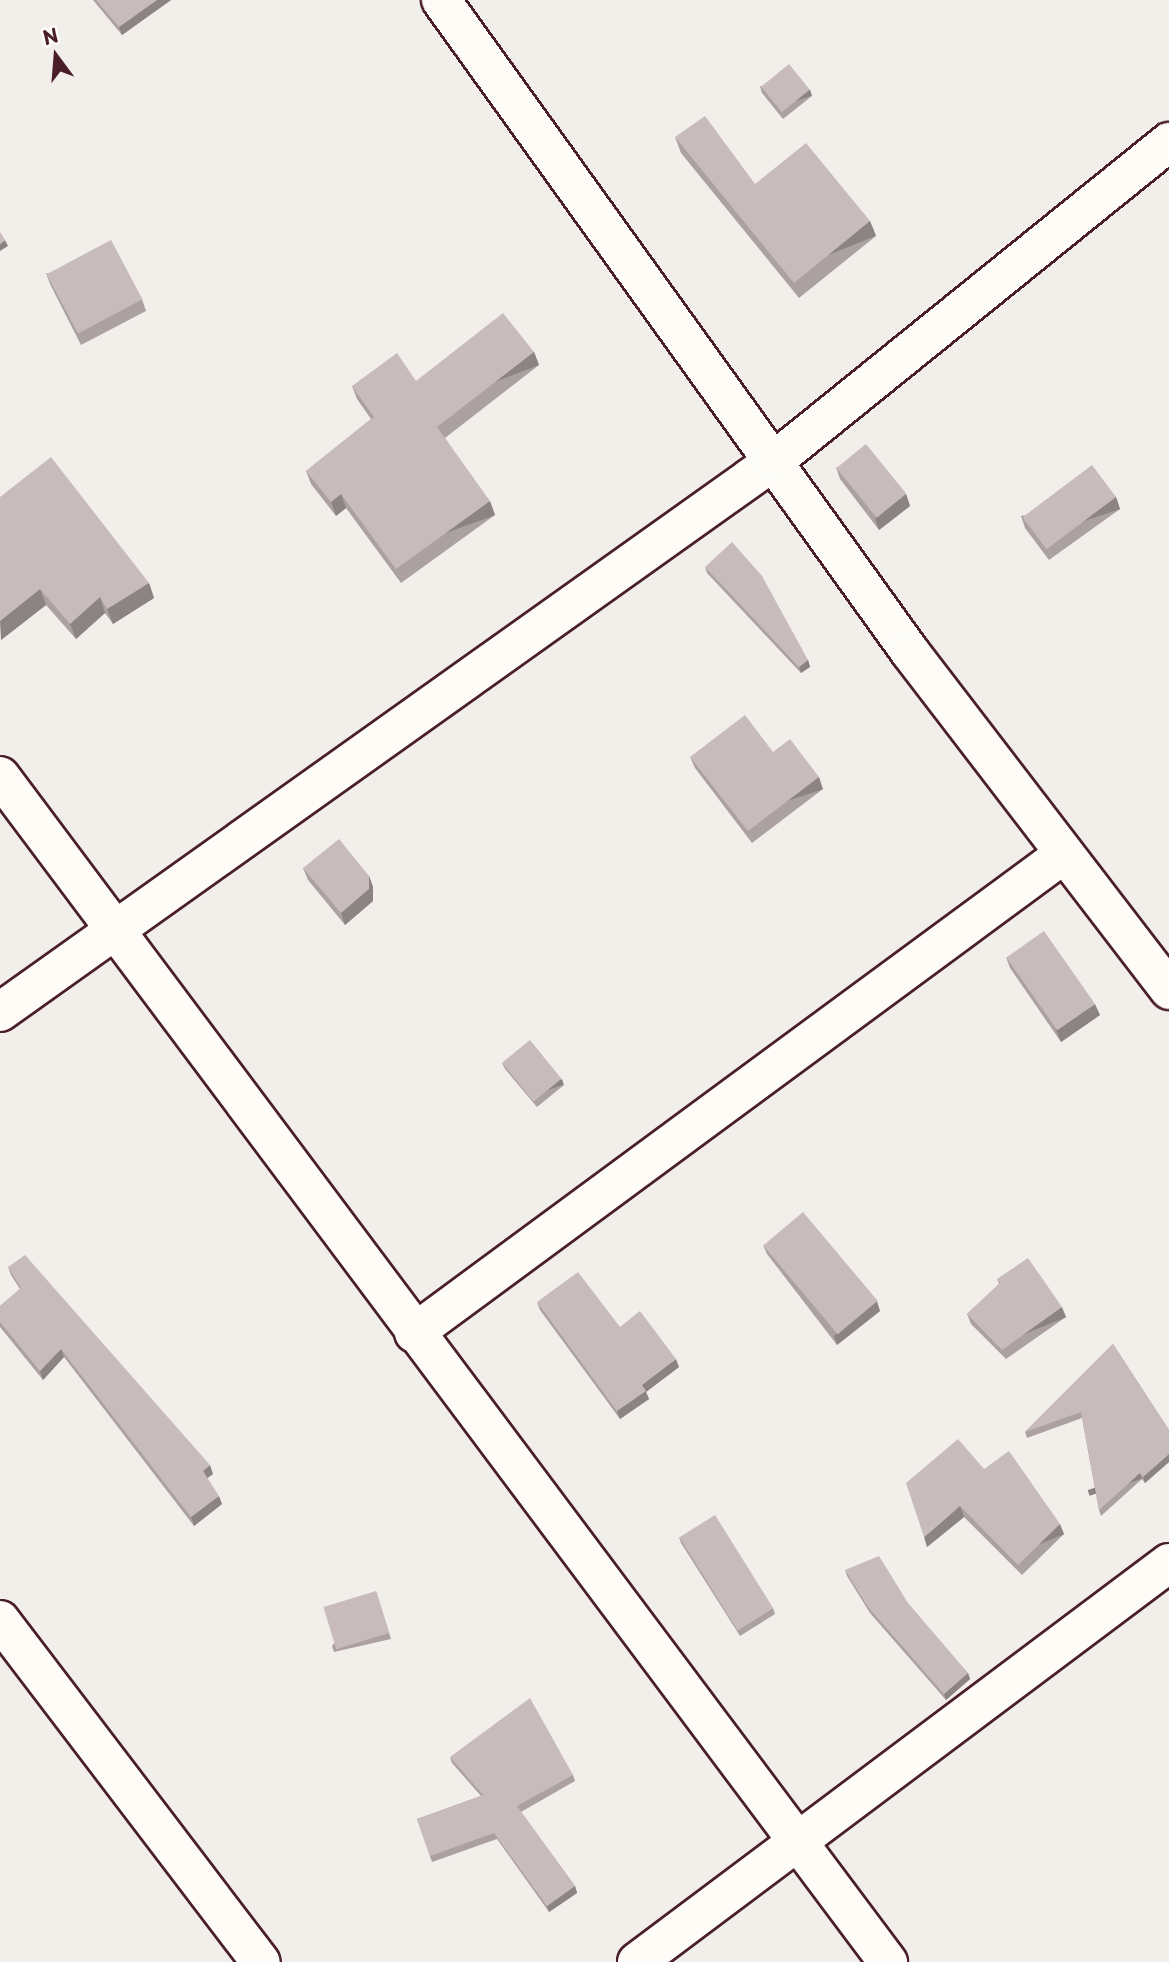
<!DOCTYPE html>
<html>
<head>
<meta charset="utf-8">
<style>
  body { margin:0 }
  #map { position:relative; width:1169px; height:1962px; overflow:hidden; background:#f2efeb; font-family:"Playpen Sans",sans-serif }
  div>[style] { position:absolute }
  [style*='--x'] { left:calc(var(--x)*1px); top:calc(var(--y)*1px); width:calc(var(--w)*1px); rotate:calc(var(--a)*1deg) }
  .roads { filter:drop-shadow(2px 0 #4a1f2b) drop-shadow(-2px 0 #4a1f2b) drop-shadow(0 2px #4a1f2b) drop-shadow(0 -2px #4a1f2b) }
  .minor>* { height:38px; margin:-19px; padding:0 19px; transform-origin:19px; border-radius:19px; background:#fdfcf7 }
  .wall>* { inset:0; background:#aca1a1 }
  .shaded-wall>* { inset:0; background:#8c8383; transform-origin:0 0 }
  .building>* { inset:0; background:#c8bbbb; transform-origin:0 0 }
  span { translate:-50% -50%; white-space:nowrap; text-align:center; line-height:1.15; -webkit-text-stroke:5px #fdfcf7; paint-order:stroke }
  .north { position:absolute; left:21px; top:21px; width:70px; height:70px; -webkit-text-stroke:5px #fdfcf7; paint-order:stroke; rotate:344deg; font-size:19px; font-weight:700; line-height:28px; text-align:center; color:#4a1f2b }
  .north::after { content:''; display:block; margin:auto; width:24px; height:32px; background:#4a1f2b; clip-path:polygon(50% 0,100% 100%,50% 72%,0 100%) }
</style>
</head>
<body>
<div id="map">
  <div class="roads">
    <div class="minor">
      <i style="--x:441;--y:0;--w:803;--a:54.27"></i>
      <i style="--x:910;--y:652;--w:426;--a:52.5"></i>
      <i style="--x:0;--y:776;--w:1482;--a:53.18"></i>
      <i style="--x:0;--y:1012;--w:950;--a:-35.45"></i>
      <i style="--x:774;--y:461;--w:508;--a:-38.92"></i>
      <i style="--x:414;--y:1333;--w:807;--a:-36.39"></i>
      <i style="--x:0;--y:1620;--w:430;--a:52.7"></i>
      <i style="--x:637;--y:1962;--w:665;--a:-36.87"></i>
    </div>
  </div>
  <div class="wall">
    <i style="clip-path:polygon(93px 0,171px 0,122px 35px)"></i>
    <i style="clip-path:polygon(760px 86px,810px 90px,812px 96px,783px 119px,762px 93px)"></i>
    <i style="clip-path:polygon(675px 137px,755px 184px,870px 221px,876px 236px,799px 298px,681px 153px)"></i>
    <i style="clip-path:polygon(46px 273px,142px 299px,146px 311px,81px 345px,50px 284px)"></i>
    <i style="clip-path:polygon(534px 352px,539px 365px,445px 438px,495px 515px,401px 583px,346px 508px,336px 516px,311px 484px,306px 471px,371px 419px,357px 399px,352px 386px,416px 381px)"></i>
    <i style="clip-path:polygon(836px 467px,906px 494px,910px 506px,879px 530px,840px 479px)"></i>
    <i style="clip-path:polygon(0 497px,149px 583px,154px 598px,113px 624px,105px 613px,76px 639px,46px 605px,1px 640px)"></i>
    <i style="clip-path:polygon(1116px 497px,1120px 509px,1049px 560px,1025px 528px,1021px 516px)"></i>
    <i style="clip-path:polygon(705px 567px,808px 660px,810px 667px,801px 673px,707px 573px)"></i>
    <i style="clip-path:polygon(773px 752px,823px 789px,752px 843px,695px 768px,690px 757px)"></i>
    <i style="clip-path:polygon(303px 868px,369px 876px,373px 887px,373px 901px,345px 925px,308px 880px)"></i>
    <i style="clip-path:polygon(1006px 957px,1100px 1015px,1061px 1042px,1010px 968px)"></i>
    <i style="clip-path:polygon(502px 1063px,564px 1085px,537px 1107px,505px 1069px)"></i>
    <i style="clip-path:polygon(763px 1245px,880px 1311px,837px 1345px,767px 1254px)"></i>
    <i style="clip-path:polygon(8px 1267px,213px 1474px,207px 1478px,222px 1504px,194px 1526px,64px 1357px,43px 1380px,0 1327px,0 1306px,20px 1289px,11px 1275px)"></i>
    <i style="clip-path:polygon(997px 1279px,1066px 1317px,1006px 1359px,971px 1324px,967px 1314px,999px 1284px)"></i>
    <i style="clip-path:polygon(537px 1302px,620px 1327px,679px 1367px,646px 1392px,649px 1399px,620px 1419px,540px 1310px)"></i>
    <i style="clip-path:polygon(1113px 1344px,1169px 1430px,1169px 1462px,1145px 1483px,1142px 1479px,1101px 1516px,1099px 1510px,1082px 1418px,1027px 1438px,1025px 1432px)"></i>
    <i style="clip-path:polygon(984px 1469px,1064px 1534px,1022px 1575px,964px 1517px,927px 1547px)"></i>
    <i style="clip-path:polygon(679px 1537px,773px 1608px,775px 1614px,740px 1636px,681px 1543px)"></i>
    <i style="clip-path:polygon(845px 1570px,968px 1673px,970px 1679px,946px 1700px,870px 1613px,847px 1576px)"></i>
    <i style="clip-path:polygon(376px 1591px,391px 1639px,334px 1652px,332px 1646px)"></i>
    <i style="clip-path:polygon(450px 1757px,573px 1775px,575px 1781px,521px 1812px,575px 1886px,577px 1893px,549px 1912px,497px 1839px,432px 1862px,417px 1819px,481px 1796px,452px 1763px)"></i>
  </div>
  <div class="shaded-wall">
    <i style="clip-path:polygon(157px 0,171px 0,122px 35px,119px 27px)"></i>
    <i style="left:810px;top:90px;width:6px;height:37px;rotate:72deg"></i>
    <i style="left:870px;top:221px;width:16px;height:98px;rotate:68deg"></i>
    <i style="clip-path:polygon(5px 240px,8px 246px,0 251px,0 244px)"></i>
    <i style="left:534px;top:352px;width:14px;height:123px;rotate:69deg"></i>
    <i style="clip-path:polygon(341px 494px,346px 508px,336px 516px,331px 502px)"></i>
    <i style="clip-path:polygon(906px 494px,910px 506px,879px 530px,875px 518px)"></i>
    <i style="left:1116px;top:497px;width:13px;height:87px;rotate:72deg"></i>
    <i style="left:490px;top:501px;width:15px;height:116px;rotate:70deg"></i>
    <i style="clip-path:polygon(149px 583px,154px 598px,113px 624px,107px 609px)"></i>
    <i style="clip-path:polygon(40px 589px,46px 605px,1px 640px,0 621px)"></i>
    <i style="clip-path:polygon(100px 597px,105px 613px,76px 639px,70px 624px)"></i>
    <i style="clip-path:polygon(808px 660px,810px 667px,801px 673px,799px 667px)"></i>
    <i style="left:819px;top:777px;width:13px;height:89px;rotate:72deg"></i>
    <i style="clip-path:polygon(369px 876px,373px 887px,373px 901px,345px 925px,341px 913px)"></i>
    <i style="clip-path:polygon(1095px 1004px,1100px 1015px,1061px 1042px,1056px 1030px)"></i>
    <i style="left:562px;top:1079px;width:6px;height:35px;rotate:72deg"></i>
    <i style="clip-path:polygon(877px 1301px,880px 1311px,837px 1345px,834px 1336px)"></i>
    <i style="left:1062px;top:1307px;width:11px;height:74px;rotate:68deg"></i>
    <i style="clip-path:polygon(61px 1349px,64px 1357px,43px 1380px,40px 1371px)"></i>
    <i style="clip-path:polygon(676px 1359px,679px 1367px,646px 1392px,649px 1399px,620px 1419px,617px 1411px,642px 1385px)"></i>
    <i style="clip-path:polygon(1169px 1454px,1169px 1462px,1145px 1483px,1143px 1477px)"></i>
    <i style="clip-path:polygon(210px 1465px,213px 1474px,206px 1479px,203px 1471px)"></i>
    <i style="left:1140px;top:1473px;width:6px;height:55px;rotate:72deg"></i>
    <i style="clip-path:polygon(219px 1496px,222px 1504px,194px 1526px,191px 1517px)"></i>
    <i style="clip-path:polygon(960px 1506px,964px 1517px,927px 1547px,924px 1537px)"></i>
    <i style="left:1060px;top:1524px;width:11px;height:59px;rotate:68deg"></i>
    <i style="clip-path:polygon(968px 1673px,970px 1679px,946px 1700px,944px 1694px)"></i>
    <i style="clip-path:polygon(575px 1886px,577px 1893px,549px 1912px,547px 1906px)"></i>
  </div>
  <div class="building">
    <i style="clip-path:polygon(96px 0,157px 0,119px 27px)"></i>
    <i style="left:789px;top:64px;width:33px;height:36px;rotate:51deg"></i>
    <i style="clip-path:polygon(705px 116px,755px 184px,806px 143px,870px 221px,794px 283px,675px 137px)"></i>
    <i style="clip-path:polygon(0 232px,5px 240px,0 244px)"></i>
    <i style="left:111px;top:240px;width:67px;height:73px;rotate:62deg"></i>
    <i style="clip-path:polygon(503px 313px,534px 352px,437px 427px,490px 501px,396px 569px,341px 494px,331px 502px,306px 471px,374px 417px,352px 386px,397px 353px,416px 381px)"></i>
    <i style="left:866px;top:444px;width:64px;height:38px;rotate:51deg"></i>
    <i style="clip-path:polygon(51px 457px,149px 583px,107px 609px,100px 597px,70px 624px,40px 589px,0 621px,0 497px)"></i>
    <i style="left:1092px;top:465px;width:40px;height:87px;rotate:53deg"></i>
    <i style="clip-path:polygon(732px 542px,762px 576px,808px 660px,799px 667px,705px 567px)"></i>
    <i style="clip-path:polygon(745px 715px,773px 752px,790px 739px,819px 777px,748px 831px,690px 757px)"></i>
    <i style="clip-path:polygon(339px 839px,369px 876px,369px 889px,341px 913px,303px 868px)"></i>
    <i style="left:1044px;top:931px;width:89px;height:46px;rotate:55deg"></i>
    <i style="left:530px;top:1040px;width:50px;height:36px;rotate:51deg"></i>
    <i style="left:803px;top:1212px;width:116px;height:52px;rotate:50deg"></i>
    <i style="clip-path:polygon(25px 1255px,210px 1465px,203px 1471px,219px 1496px,191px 1517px,61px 1349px,40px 1371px,0 1322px,0 1306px,21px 1288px,8px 1267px)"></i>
    <i style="clip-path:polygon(1028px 1258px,1062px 1307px,1002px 1350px,967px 1314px,1000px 1283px,997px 1279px)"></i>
    <i style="clip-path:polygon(578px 1272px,620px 1327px,640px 1311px,676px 1359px,642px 1385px,646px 1391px,617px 1411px,537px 1302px)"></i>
    <i style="clip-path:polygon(1113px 1344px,1169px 1430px,1169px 1454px,1143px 1477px,1140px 1473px,1099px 1510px,1081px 1412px,1025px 1432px)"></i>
    <i style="clip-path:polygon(958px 1439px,984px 1469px,1009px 1451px,1060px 1524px,1018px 1565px,960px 1506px,924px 1537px,906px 1483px)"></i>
    <i style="left:715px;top:1515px;width:110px;height:42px;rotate:58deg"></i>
    <i style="clip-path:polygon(879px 1556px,908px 1603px,968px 1673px,944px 1694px,868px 1607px,845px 1570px)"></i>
    <i style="left:376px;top:1591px;width:44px;height:55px;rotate:73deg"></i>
    <i style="clip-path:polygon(530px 1698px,573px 1775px,517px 1806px,575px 1886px,547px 1906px,494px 1833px,430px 1856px,417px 1819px,483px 1795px,450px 1757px)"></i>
  </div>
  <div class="north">N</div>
</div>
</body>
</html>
